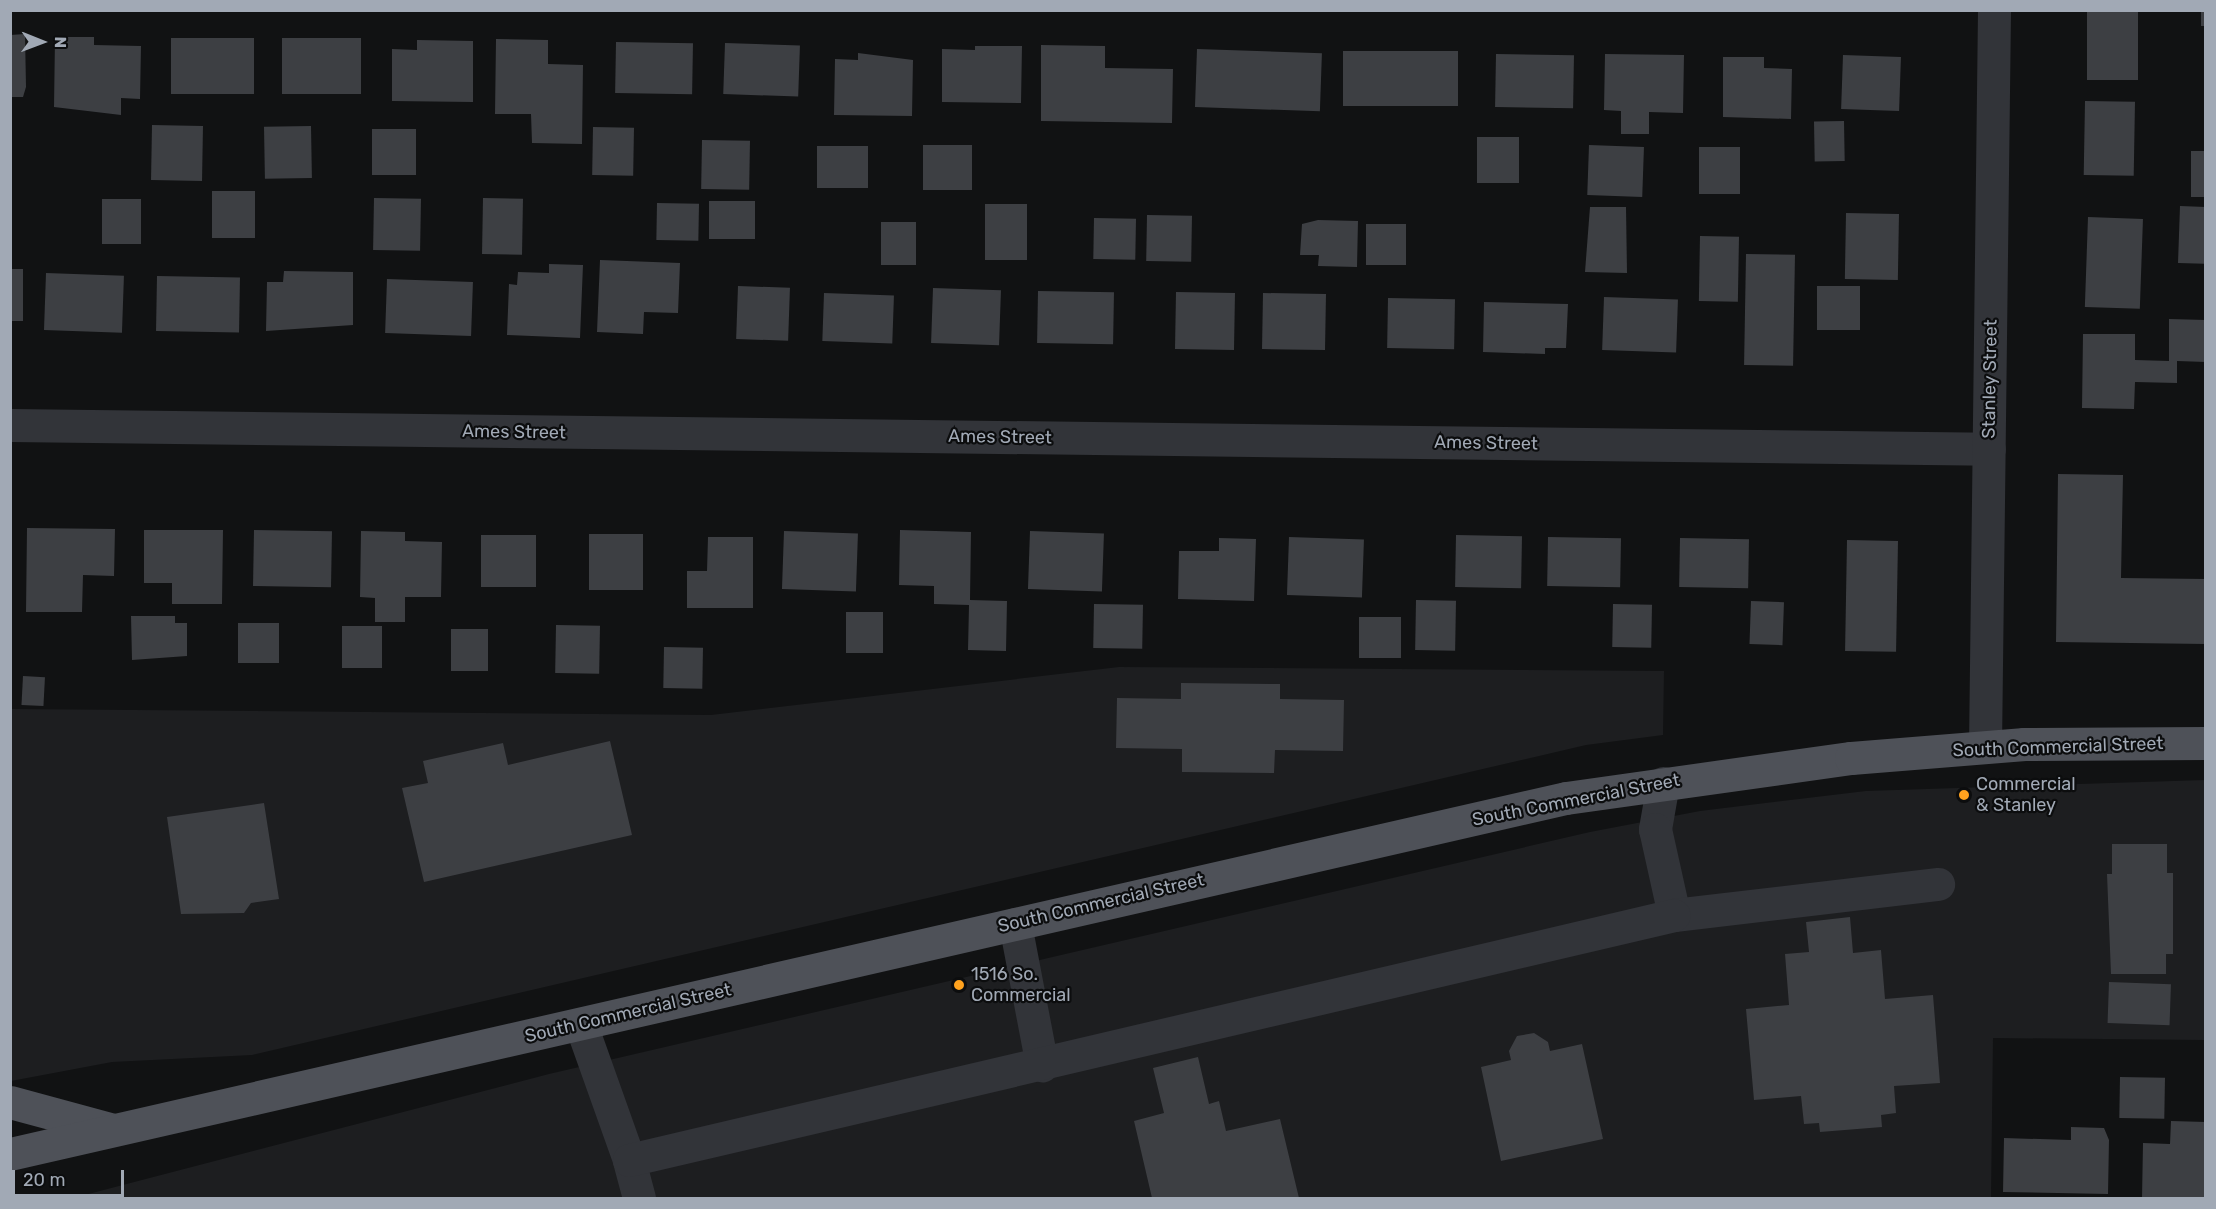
<!DOCTYPE html>
<html>
<head>
<meta charset="utf-8">
<style>
  body { margin:0 }
  #map { position:relative; width:2216px; height:1209px; overflow:hidden; background:#111213; font-family:Rubik,sans-serif }
  div>[style] { position:absolute }
  [style*='--x'] { left:calc(var(--x)*1px); top:calc(var(--y)*1px); width:calc(var(--w)*1px); rotate:calc(var(--a)*1deg) }
  .built>* { inset:0; background:#1d1e20 }
  .building>* { inset:0; background:#3d3f43; transform-origin:0 0 }
  .minor>* { height:33px; margin:-16.5px; padding:0 16.5px; transform-origin:16.5px; border-radius:16.5px; background:#323439 }
  .major>* { height:33px; margin:-16.5px; padding:0 16.5px; transform-origin:16.5px; border-radius:16.5px; background:#4e5158 }
  .dots>* { width:16px; height:16px; translate:-50% -50%; box-sizing:border-box; border:3px solid #0c0d0e; border-radius:50% }
  span { translate:-50% -50%; white-space:nowrap; text-align:center; line-height:1.15; -webkit-text-stroke:4.5px #0c0d0e; paint-order:stroke }
  .street-label { font-size:18px; color:#a1a9b5 }
  .poi-label { font-size:18px; color:#a1a9b5 }
  .left { translate:0 -50%; text-align:left }
  .frame { position:absolute; inset:0; border:12px solid #a1a9b5; pointer-events:none }
  .north { position:absolute; left:12px; top:12px; width:60px; height:60px; -webkit-text-stroke:4px #0c0d0e; paint-order:stroke; rotate:91deg; font-size:16px; font-weight:700; line-height:24px; text-align:center; color:#a1a9b5 }
  .north::after { content:''; display:block; margin:auto; width:21px; height:27px; background:#a1a9b5; clip-path:polygon(50% 0,100% 100%,50% 72%,0 100%) }
  .scale { position:absolute; left:12px; top:1170px; width:112px; height:27px; box-sizing:border-box; border:3px solid #a1a9b5; border-top:0; padding-left:8px; font-size:18px; line-height:21px; white-space:nowrap; color:#a1a9b5; -webkit-text-stroke:4px #0c0d0e; paint-order:stroke }
</style>
</head>
<body>
<div id="map">
  <div class="built">
    <i style="clip-path:polygon(1119px 667px,1664px 671px,1663px 735px,1586px 745px,252px 1055px,112px 1062px,11px 1081px,11px 709px,711px 715px)"></i>
    <i style="clip-path:polygon(2205px 780px,2205px 1040px,1993px 1038px,1991px 1198px,73px 1198px,549px 1074px,1590px 832px,1700px 811px,1866px 791px)"></i>
  </div>
  <div class="building">
    <i style="left:2087px;top:10px;width:51px;height:70px"></i>
    <i style="left:2201px;top:10px;width:5px;height:16px"></i>
    <i style="clip-path:polygon(25px 34px,26px 87px,23px 97px,10px 97px,10px 35px)"></i>
    <i style="clip-path:polygon(55px 37px,94px 37px,94px 45px,141px 46px,140px 99px,121px 98px,121px 115px,54px 107px)"></i>
    <i style="left:171px;top:38px;width:83px;height:56px"></i>
    <i style="left:282px;top:38px;width:79px;height:56px"></i>
    <i style="clip-path:polygon(496px 39px,548px 40px,548px 64px,583px 65px,582px 144px,532px 143px,531px 114px,495px 114px)"></i>
    <i style="clip-path:polygon(417px 40px,473px 41px,473px 102px,392px 101px,392px 49px,417px 50px)"></i>
    <i style="left:616px;top:42px;width:77px;height:51px;rotate:1deg"></i>
    <i style="left:725px;top:43px;width:75px;height:51px;rotate:2deg"></i>
    <i style="clip-path:polygon(1041px 45px,1105px 46px,1105px 68px,1173px 69px,1172px 123px,1041px 121px)"></i>
    <i style="clip-path:polygon(975px 46px,1022px 46px,1021px 103px,942px 102px,942px 49px,975px 50px)"></i>
    <i style="left:1197px;top:49px;width:125px;height:58px;rotate:2deg"></i>
    <i style="left:1343px;top:51px;width:115px;height:55px"></i>
    <i style="clip-path:polygon(858px 53px,913px 60px,912px 116px,834px 115px,835px 59px,858px 60px)"></i>
    <i style="left:1496px;top:54px;width:78px;height:53px;rotate:1deg"></i>
    <i style="clip-path:polygon(1605px 54px,1684px 55px,1683px 113px,1649px 112px,1649px 134px,1621px 134px,1621px 111px,1604px 110px)"></i>
    <i style="left:1843px;top:55px;width:58px;height:54px;rotate:2deg"></i>
    <i style="clip-path:polygon(1723px 57px,1764px 57px,1764px 68px,1792px 69px,1791px 119px,1723px 117px)"></i>
    <i style="left:2085px;top:101px;width:50px;height:74px;rotate:1deg"></i>
    <i style="left:1844px;top:121px;width:40px;height:30px;rotate:89deg"></i>
    <i style="left:152px;top:125px;width:51px;height:55px;rotate:1deg"></i>
    <i style="left:311px;top:126px;width:52px;height:47px;rotate:89deg"></i>
    <i style="left:593px;top:127px;width:41px;height:48px;rotate:1deg"></i>
    <i style="left:372px;top:129px;width:44px;height:46px"></i>
    <i style="left:1477px;top:137px;width:42px;height:46px"></i>
    <i style="left:702px;top:140px;width:48px;height:49px;rotate:1deg"></i>
    <i style="left:923px;top:145px;width:49px;height:45px"></i>
    <i style="left:1589px;top:145px;width:55px;height:50px;rotate:2deg"></i>
    <i style="left:817px;top:146px;width:51px;height:42px"></i>
    <i style="left:1699px;top:147px;width:41px;height:47px"></i>
    <i style="left:2191px;top:151px;width:15px;height:46px"></i>
    <i style="left:212px;top:191px;width:43px;height:47px"></i>
    <i style="left:374px;top:198px;width:47px;height:52px;rotate:1deg"></i>
    <i style="left:483px;top:198px;width:40px;height:56px;rotate:1deg"></i>
    <i style="left:102px;top:199px;width:39px;height:45px"></i>
    <i style="left:709px;top:201px;width:46px;height:38px"></i>
    <i style="left:657px;top:203px;width:42px;height:37px;rotate:1deg"></i>
    <i style="left:985px;top:204px;width:42px;height:56px"></i>
    <i style="left:2180px;top:206px;width:26px;height:57px;rotate:2deg"></i>
    <i style="clip-path:polygon(1590px 207px,1626px 207px,1627px 273px,1585px 272px)"></i>
    <i style="left:1846px;top:213px;width:53px;height:66px;rotate:1deg"></i>
    <i style="left:1147px;top:215px;width:45px;height:46px;rotate:1deg"></i>
    <i style="left:2088px;top:217px;width:55px;height:90px;rotate:2deg"></i>
    <i style="left:1094px;top:218px;width:42px;height:41px;rotate:1deg"></i>
    <i style="clip-path:polygon(1318px 220px,1358px 221px,1357px 267px,1318px 266px,1319px 255px,1300px 255px,1302px 224px)"></i>
    <i style="left:881px;top:222px;width:35px;height:43px"></i>
    <i style="left:1366px;top:224px;width:40px;height:41px"></i>
    <i style="left:1700px;top:236px;width:39px;height:65px;rotate:1deg"></i>
    <i style="left:1746px;top:254px;width:49px;height:111px;rotate:1deg"></i>
    <i style="clip-path:polygon(600px 260px,680px 263px,678px 313px,644px 312px,643px 334px,597px 332px)"></i>
    <i style="clip-path:polygon(549px 264px,583px 265px,580px 338px,507px 335px,509px 284px,517px 285px,518px 272px,549px 273px)"></i>
    <i style="left:10px;top:269px;width:13px;height:52px"></i>
    <i style="clip-path:polygon(284px 271px,353px 272px,353px 325px,266px 331px,267px 282px,283px 282px)"></i>
    <i style="left:46px;top:273px;width:78px;height:57px;rotate:2deg"></i>
    <i style="left:157px;top:276px;width:83px;height:55px;rotate:1deg"></i>
    <i style="left:387px;top:279px;width:86px;height:54px;rotate:2deg"></i>
    <i style="left:738px;top:286px;width:52px;height:53px;rotate:2deg"></i>
    <i style="left:1817px;top:286px;width:43px;height:44px"></i>
    <i style="left:933px;top:288px;width:68px;height:55px;rotate:2deg"></i>
    <i style="left:1038px;top:291px;width:76px;height:52px;rotate:1deg"></i>
    <i style="left:1176px;top:292px;width:59px;height:57px;rotate:1deg"></i>
    <i style="left:824px;top:293px;width:70px;height:48px;rotate:2deg"></i>
    <i style="left:1263px;top:293px;width:63px;height:56px;rotate:1deg"></i>
    <i style="left:1604px;top:297px;width:74px;height:53px;rotate:2deg"></i>
    <i style="left:1388px;top:298px;width:67px;height:50px;rotate:1deg"></i>
    <i style="clip-path:polygon(1484px 302px,1568px 304px,1566px 348px,1545px 348px,1545px 354px,1483px 352px)"></i>
    <i style="clip-path:polygon(2169px 319px,2206px 320px,2206px 362px,2177px 361px,2177px 383px,2135px 382px,2134px 409px,2082px 408px,2083px 334px,2135px 334px,2135px 360px,2169px 361px)"></i>
    <i style="clip-path:polygon(2058px 474px,2123px 475px,2121px 578px,2206px 579px,2206px 644px,2056px 642px)"></i>
    <i style="clip-path:polygon(27px 528px,115px 529px,114px 576px,83px 575px,82px 612px,26px 612px)"></i>
    <i style="clip-path:polygon(144px 530px,223px 530px,222px 604px,172px 604px,172px 583px,144px 583px)"></i>
    <i style="left:254px;top:530px;width:78px;height:56px;rotate:1deg"></i>
    <i style="clip-path:polygon(900px 530px,971px 532px,970px 600px,1007px 601px,1006px 651px,968px 650px,969px 605px,934px 604px,934px 586px,899px 585px)"></i>
    <i style="clip-path:polygon(361px 531px,405px 532px,405px 541px,442px 542px,441px 597px,405px 597px,405px 622px,375px 622px,375px 598px,360px 597px)"></i>
    <i style="left:784px;top:531px;width:74px;height:58px;rotate:2deg"></i>
    <i style="left:1030px;top:531px;width:74px;height:58px;rotate:2deg"></i>
    <i style="left:589px;top:534px;width:54px;height:56px"></i>
    <i style="left:536px;top:535px;width:52px;height:55px;rotate:90deg"></i>
    <i style="left:1456px;top:535px;width:66px;height:52px;rotate:1deg"></i>
    <i style="clip-path:polygon(708px 537px,753px 537px,753px 608px,687px 608px,687px 571px,707px 571px)"></i>
    <i style="left:1289px;top:537px;width:75px;height:58px;rotate:2deg"></i>
    <i style="left:1548px;top:537px;width:73px;height:49px;rotate:1deg"></i>
    <i style="clip-path:polygon(1219px 538px,1256px 539px,1254px 601px,1178px 599px,1179px 551px,1219px 551px)"></i>
    <i style="left:1680px;top:538px;width:69px;height:49px;rotate:1deg"></i>
    <i style="left:1847px;top:540px;width:51px;height:111px;rotate:1deg"></i>
    <i style="left:1416px;top:600px;width:40px;height:50px;rotate:1deg"></i>
    <i style="left:1751px;top:601px;width:33px;height:43px;rotate:2deg"></i>
    <i style="left:1094px;top:604px;width:49px;height:44px;rotate:1deg"></i>
    <i style="left:1613px;top:604px;width:39px;height:43px;rotate:1deg"></i>
    <i style="left:846px;top:612px;width:37px;height:41px"></i>
    <i style="clip-path:polygon(131px 616px,175px 616px,175px 623px,187px 623px,187px 656px,132px 660px)"></i>
    <i style="left:1359px;top:617px;width:42px;height:41px"></i>
    <i style="left:238px;top:623px;width:41px;height:40px"></i>
    <i style="left:556px;top:625px;width:44px;height:48px;rotate:1deg"></i>
    <i style="left:342px;top:626px;width:40px;height:42px"></i>
    <i style="left:451px;top:629px;width:37px;height:42px"></i>
    <i style="left:664px;top:647px;width:39px;height:41px;rotate:1deg"></i>
    <i style="left:23px;top:676px;width:22px;height:29px;rotate:3deg"></i>
    <i style="clip-path:polygon(1181px 683px,1280px 684px,1280px 699px,1344px 700px,1343px 751px,1275px 750px,1274px 773px,1182px 772px,1182px 749px,1116px 748px,1117px 698px,1181px 699px)"></i>
    <i style="clip-path:polygon(610px 741px,632px 835px,424px 882px,402px 788px,428px 783px,423px 761px,503px 743px,508px 765px)"></i>
    <i style="clip-path:polygon(264px 803px,279px 899px,251px 903px,244px 913px,181px 914px,167px 817px)"></i>
    <i style="clip-path:polygon(2112px 844px,2167px 844px,2167px 873px,2173px 873px,2173px 954px,2166px 954px,2166px 974px,2111px 974px,2107px 874px,2112px 874px)"></i>
    <i style="clip-path:polygon(1850px 917px,1853px 953px,1881px 950px,1885px 999px,1933px 995px,1940px 1083px,1894px 1086px,1896px 1113px,1881px 1115px,1882px 1127px,1820px 1132px,1819px 1123px,1804px 1124px,1801px 1096px,1754px 1100px,1746px 1009px,1789px 1005px,1785px 954px,1809px 952px,1806px 922px)"></i>
    <i style="left:2109px;top:982px;width:62px;height:41px;rotate:2deg"></i>
    <i style="clip-path:polygon(1534px 1033px,1548px 1042px,1550px 1051px,1582px 1044px,1603px 1139px,1501px 1161px,1481px 1067px,1511px 1060px,1509px 1051px,1517px 1036px)"></i>
    <i style="clip-path:polygon(1198px 1057px,1209px 1104px,1219px 1101px,1226px 1131px,1280px 1119px,1299px 1198px,1152px 1198px,1134px 1121px,1164px 1113px,1153px 1068px)"></i>
    <i style="left:2120px;top:1077px;width:45px;height:41px;rotate:1deg"></i>
    <i style="clip-path:polygon(2171px 1121px,2206px 1122px,2206px 1198px,2142px 1198px,2143px 1143px,2170px 1144px)"></i>
    <i style="clip-path:polygon(2071px 1127px,2104px 1128px,2109px 1140px,2108px 1194px,2003px 1192px,2004px 1138px,2071px 1140px)"></i>
  </div>
  <div class="minor">
    <i style="--x:10;--y:425;--w:1979;--a:0.69"></i>
    <i style="--x:1985;--y:747;--w:737;--a:-89.3"></i>
    <i style="--x:1663;--y:783;--w:47;--a:99.9"></i>
    <i style="--x:1655;--y:829;--w:88;--a:77.5"></i>
    <i style="--x:1674;--y:915;--w:266;--a:-6.7"></i>
    <i style="--x:1015;--y:924;--w:144;--a:79.2"></i>
    <i style="--x:581;--y:1025;--w:143;--a:70.4"></i>
    <i style="--x:639;--y:1198;--w:39;--a:-105"></i>
    <i style="--x:629;--y:1160;--w:1073;--a:-13.19"></i>
  </div>
  <div class="major">
    <i style="--x:10;--y:1102;--w:104;--a:15.1"></i>
    <i style="--x:10;--y:1154;--w:1596;--a:-12.89"></i>
    <i style="--x:1566;--y:798;--w:288;--a:-8"></i>
    <i style="--x:1851;--y:758;--w:174;--a:-4.6"></i>
    <i style="--x:2024;--y:744;--w:182;--a:-0.3"></i>
  </div>
  <div class="dots">
    <i style="left:1964px;top:795px;background:#ffa21e"></i>
    <i style="left:959px;top:985px;background:#ffa21e"></i>
  </div>
  <div class="street-label">
    <span style="left:1990px;top:379px;rotate:-89deg">Stanley Street</span>
    <span style="left:514px;top:432px;rotate:1deg">Ames Street</span>
    <span style="left:1000px;top:437px;rotate:1deg">Ames Street</span>
    <span style="left:1486px;top:443px;rotate:1deg">Ames Street</span>
    <span style="left:2058px;top:747px;rotate:-2deg">South Commercial Street</span>
    <span style="left:1576px;top:800px;rotate:-11deg">South Commercial Street</span>
    <span style="left:1101px;top:903px;rotate:-13deg">South Commercial Street</span>
    <span style="left:628px;top:1013px;rotate:-13deg">South Commercial Street</span>
  </div>
  <div class="poi-label">
    <span class="left" style="left:1976px;top:795px">Commercial<br>&amp; Stanley</span>
    <span class="left" style="left:971px;top:985px">1516 So.<br>Commercial</span>
  </div>
  <div class="frame"></div>
  <div class="north">N</div>
  <div class="scale">20 m</div>
</div>
</body>
</html>
